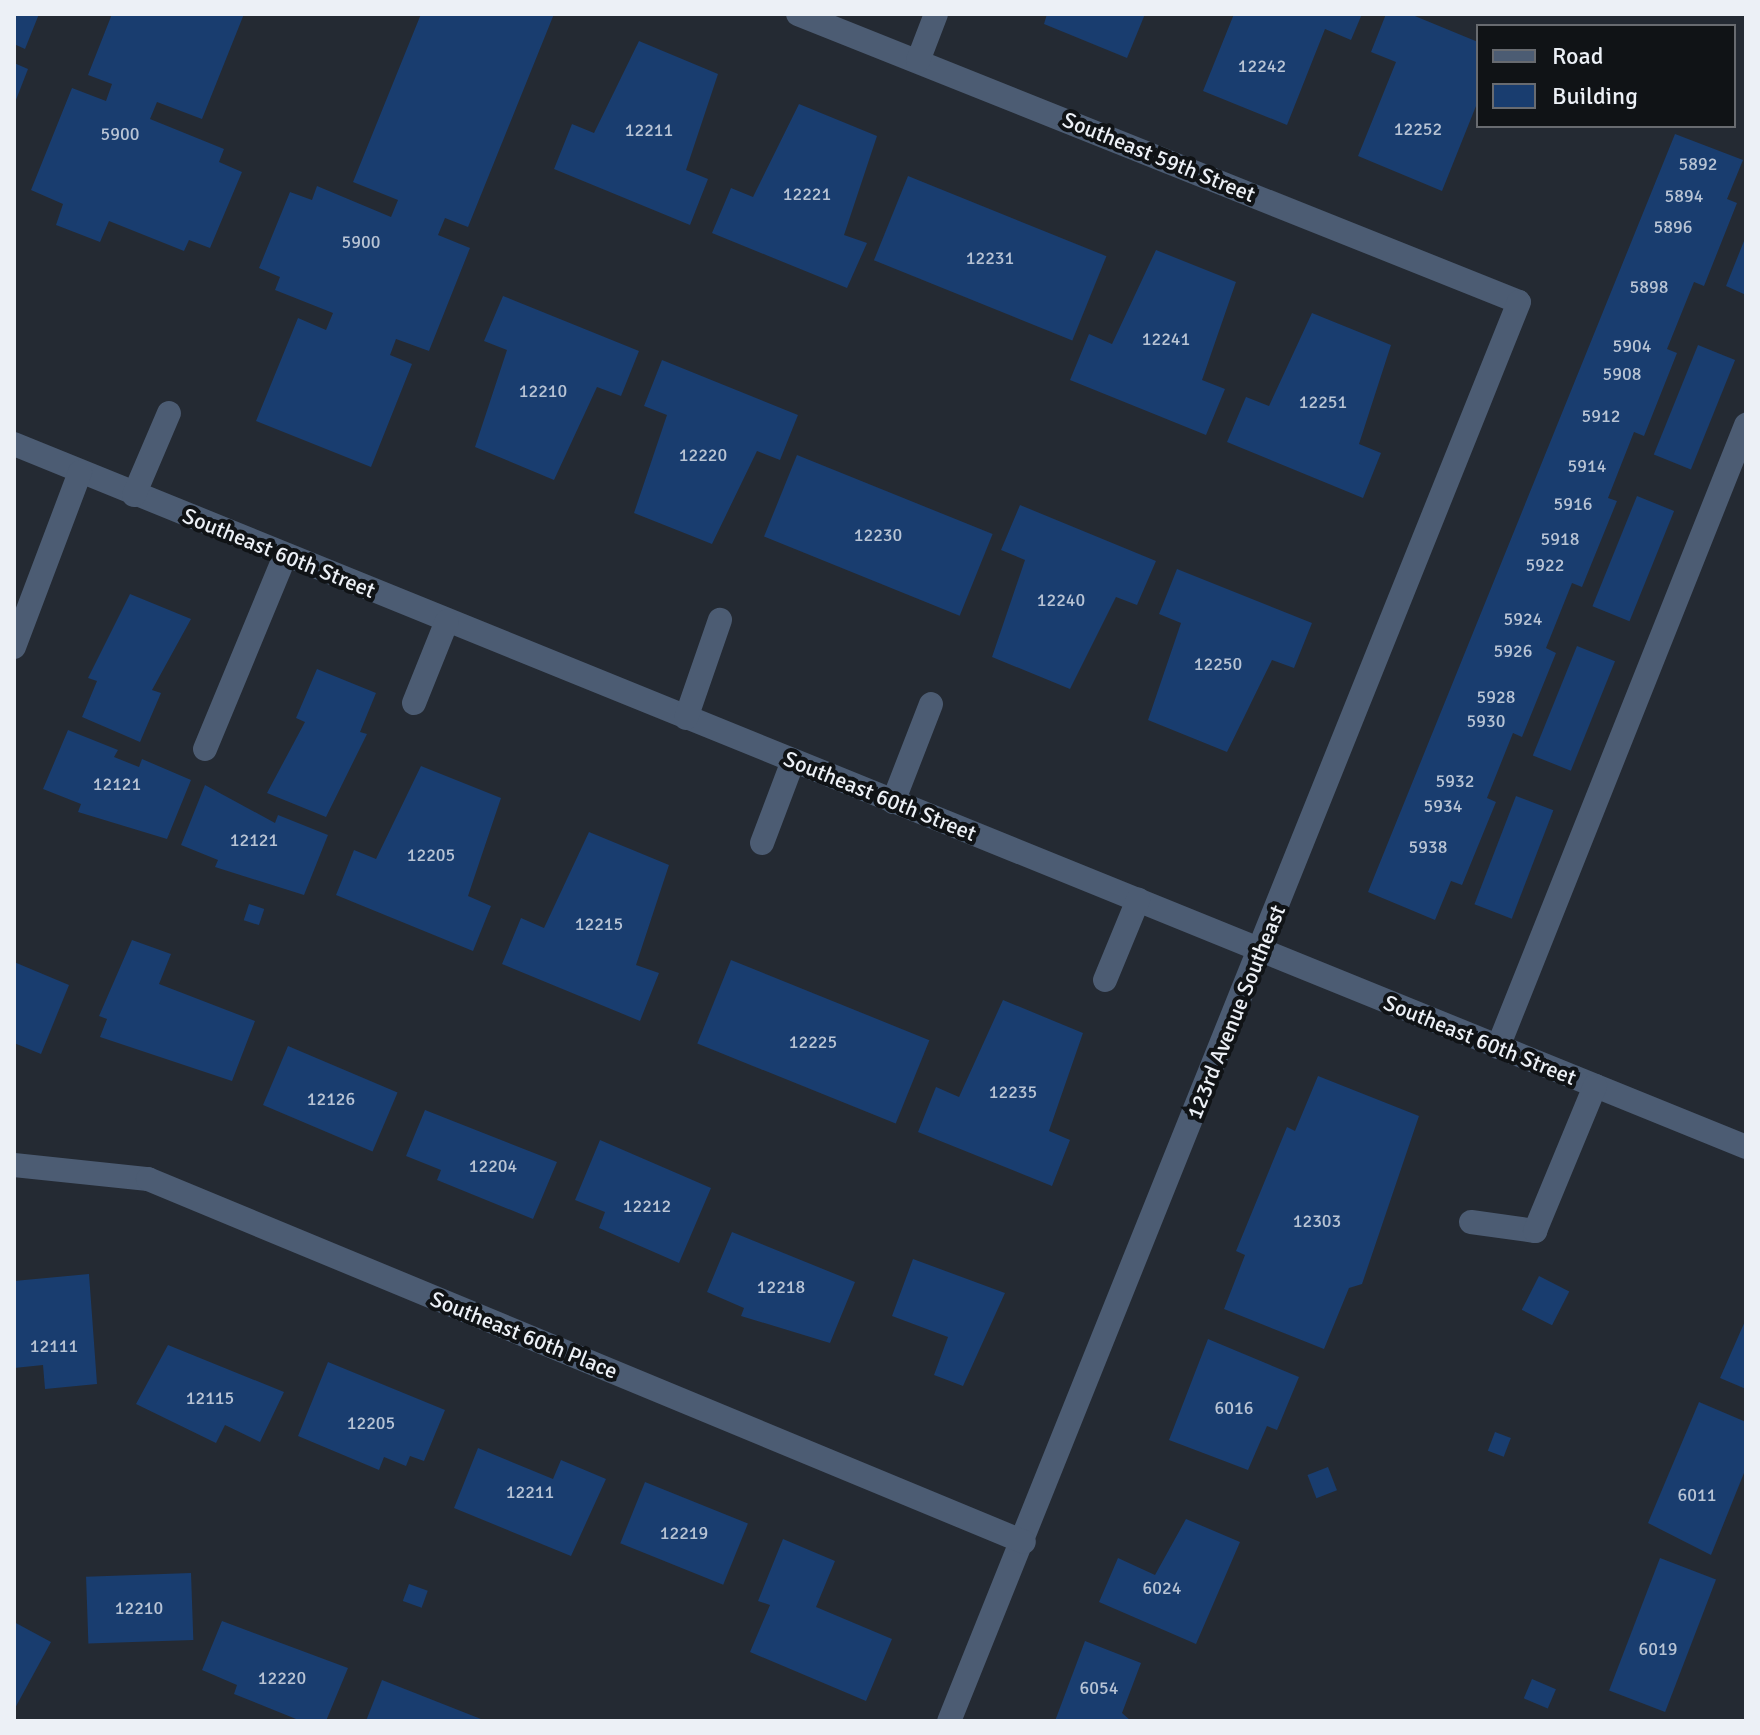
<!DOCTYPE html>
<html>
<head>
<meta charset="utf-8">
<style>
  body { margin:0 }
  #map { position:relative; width:1760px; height:1735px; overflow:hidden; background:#242a33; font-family:Signika,sans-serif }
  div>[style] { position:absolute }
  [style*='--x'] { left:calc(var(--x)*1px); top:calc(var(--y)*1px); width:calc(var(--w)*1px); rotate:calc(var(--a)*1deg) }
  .building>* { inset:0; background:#193d6f; transform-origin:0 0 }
  .minor>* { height:24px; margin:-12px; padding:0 12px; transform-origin:12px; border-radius:12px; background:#4c5c73 }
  span { translate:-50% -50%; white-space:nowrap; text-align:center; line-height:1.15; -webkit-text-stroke:8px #101316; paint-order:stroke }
  .number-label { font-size:18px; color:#b7c3d4 }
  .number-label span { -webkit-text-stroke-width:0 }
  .street-label { font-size:22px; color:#ecf0f6 }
  .frame { position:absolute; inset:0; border:16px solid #ecf0f6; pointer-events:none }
  .legend { position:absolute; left:1476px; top:24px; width:260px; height:104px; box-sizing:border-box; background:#101316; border:2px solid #686b70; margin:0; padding:10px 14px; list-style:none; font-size:24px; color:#ecf0f6 }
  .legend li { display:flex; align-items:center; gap:16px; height:40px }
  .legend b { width:40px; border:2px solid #686b70 }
</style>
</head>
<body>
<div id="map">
  <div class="building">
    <i style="clip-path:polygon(14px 14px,39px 14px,25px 49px,14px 44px)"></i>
    <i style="clip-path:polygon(112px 14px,244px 14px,202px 119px,157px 102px,150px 119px,224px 149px,219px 162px,242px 172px,210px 248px,189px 240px,184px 251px,109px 221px,100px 242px,56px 225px,63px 204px,31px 190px,72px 88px,106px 101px,112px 84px,88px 75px)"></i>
    <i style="clip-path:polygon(421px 14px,554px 14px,468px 227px,445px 218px,438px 235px,470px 248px,429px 351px,396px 339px,390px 355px,412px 364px,371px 467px,256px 421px,298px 318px,326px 330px,333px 313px,275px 290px,280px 277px,259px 268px,290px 192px,312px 200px,317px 186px,391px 217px,398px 200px,353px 182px)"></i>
    <i style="clip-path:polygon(1047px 14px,1145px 14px,1127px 58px,1044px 24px)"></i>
    <i style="clip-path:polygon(1234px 14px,1362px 14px,1351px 40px,1325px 29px,1287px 125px,1203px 91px)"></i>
    <i style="clip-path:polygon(1386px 14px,1410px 14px,1478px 42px,1478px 101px,1442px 191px,1358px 156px,1396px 62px,1371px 52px)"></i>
    <i style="clip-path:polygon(639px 41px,718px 74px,686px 170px,708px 179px,690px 225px,554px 169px,572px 124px,594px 133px)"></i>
    <i style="clip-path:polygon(14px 63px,28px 69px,14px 105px)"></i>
    <i style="clip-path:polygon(799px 104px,877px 136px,844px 235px,867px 243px,847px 288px,712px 233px,731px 188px,753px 197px)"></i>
    <i style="clip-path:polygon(1675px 134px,1743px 160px,1727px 199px,1737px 203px,1704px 286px,1694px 282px,1667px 349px,1677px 353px,1644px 436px,1634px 432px,1608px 498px,1617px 501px,1582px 587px,1572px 583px,1546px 648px,1556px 653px,1522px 737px,1513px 733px,1487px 798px,1496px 802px,1462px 885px,1451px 881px,1435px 920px,1368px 892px)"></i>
    <i style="left:908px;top:176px;width:214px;height:91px;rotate:22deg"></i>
    <i style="clip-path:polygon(1746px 236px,1746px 295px,1726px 286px)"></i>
    <i style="clip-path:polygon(1156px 250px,1236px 282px,1202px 380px,1225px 389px,1206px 435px,1070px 380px,1089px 334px,1112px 344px)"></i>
    <i style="clip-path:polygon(503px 296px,639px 351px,621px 396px,597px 387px,554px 480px,475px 447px,507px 350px,484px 341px)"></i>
    <i style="clip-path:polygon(1312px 313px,1391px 345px,1359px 444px,1381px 453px,1363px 498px,1227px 442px,1246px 397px,1269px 406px)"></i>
    <i style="left:1698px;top:345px;width:40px;height:118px;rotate:22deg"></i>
    <i style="clip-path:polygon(662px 360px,798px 415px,780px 460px,757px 451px,712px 544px,634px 513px,667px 415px,644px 406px)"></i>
    <i style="left:797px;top:455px;width:211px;height:88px;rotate:22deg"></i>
    <i style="left:1637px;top:496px;width:40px;height:119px;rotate:22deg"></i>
    <i style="clip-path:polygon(1020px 505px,1156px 561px,1137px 605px,1116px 597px,1070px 689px,992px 657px,1025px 560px,1001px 550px)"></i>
    <i style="clip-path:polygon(1177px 569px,1312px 623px,1294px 668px,1272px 660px,1227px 752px,1148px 720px,1181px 623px,1159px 614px)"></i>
    <i style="clip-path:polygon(130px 594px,191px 619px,152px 690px,161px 693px,140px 742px,82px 717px,97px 681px,88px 678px)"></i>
    <i style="left:1577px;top:646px;width:41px;height:118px;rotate:22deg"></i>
    <i style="clip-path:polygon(317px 669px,376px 693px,360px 732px,367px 734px,326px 817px,267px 793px,305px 722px,296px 718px)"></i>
    <i style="clip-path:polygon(68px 730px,118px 750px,114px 757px,139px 767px,142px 759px,191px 780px,167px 839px,78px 812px,81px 804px,43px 789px)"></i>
    <i style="clip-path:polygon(421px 766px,501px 798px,468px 896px,491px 906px,473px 951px,336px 895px,354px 850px,376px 859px)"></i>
    <i style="clip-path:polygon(205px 785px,275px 823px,278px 815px,328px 835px,304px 895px,215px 867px,218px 860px,181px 845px)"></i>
    <i style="left:1516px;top:796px;width:40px;height:116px;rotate:21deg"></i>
    <i style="clip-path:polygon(589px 832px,669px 865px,636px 965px,659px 973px,640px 1021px,502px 964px,521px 918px,544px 928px)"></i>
    <i style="left:249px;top:904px;width:16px;height:17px;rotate:18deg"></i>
    <i style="clip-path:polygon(132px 940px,171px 954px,159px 984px,255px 1021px,232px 1081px,100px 1037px,107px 1019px,99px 1016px)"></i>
    <i style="left:731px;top:960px;width:214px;height:90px;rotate:22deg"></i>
    <i style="clip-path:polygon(14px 962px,69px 985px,41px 1054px,14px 1043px)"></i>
    <i style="clip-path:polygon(1003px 1000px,1083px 1033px,1049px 1131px,1070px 1140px,1052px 1186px,918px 1132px,936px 1087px,959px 1097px)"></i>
    <i style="left:288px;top:1046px;width:119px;height:64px;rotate:23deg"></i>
    <i style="clip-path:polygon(1318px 1076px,1419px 1116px,1362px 1284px,1349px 1288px,1324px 1349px,1224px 1309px,1245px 1255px,1236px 1251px,1287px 1127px,1295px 1131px)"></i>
    <i style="clip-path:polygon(425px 1110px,557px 1162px,533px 1219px,437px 1180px,441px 1170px,406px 1156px)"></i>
    <i style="clip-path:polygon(600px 1140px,711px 1188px,679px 1263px,599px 1228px,605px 1212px,575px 1200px)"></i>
    <i style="clip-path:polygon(732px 1232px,855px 1282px,830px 1343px,741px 1316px,744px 1308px,707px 1292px)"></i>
    <i style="clip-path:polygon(913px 1259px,1005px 1293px,963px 1386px,934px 1375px,948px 1337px,892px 1316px)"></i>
    <i style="clip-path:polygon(89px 1274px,97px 1384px,45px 1389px,43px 1365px,14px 1368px,14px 1281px)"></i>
    <i style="left:1539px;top:1276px;width:34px;height:38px;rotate:27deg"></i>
    <i style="clip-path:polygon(1746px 1319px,1746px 1389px,1720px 1378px)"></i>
    <i style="clip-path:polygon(1208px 1339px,1299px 1377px,1277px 1430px,1267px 1426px,1248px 1470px,1169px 1440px)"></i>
    <i style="clip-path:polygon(168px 1345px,284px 1392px,260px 1442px,225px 1425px,216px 1443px,136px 1404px)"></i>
    <i style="clip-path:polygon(328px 1362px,445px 1410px,424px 1461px,410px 1456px,406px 1466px,384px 1457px,379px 1470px,298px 1436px)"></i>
    <i style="clip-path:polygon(1699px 1402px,1746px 1422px,1746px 1468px,1711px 1555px,1648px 1523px)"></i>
    <i style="left:1495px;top:1432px;width:17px;height:20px;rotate:21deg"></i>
    <i style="clip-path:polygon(478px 1448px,553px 1479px,561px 1460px,606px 1479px,571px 1556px,454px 1508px)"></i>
    <i style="left:1328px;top:1467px;width:25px;height:22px;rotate:69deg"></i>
    <i style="left:645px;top:1482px;width:111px;height:66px;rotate:22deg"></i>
    <i style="clip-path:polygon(1186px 1519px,1240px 1542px,1196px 1644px,1099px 1602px,1118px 1558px,1155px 1575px)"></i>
    <i style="clip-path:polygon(783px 1539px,835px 1561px,816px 1607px,892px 1639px,866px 1701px,750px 1652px,770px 1605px,758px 1601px)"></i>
    <i style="left:1660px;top:1558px;width:60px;height:142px;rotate:21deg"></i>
    <i style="left:191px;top:1573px;width:67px;height:105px;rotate:88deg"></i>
    <i style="left:409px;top:1584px;width:20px;height:18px;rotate:20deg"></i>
    <i style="clip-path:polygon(222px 1621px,348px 1668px,326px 1721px,301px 1721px,234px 1694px,237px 1685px,202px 1670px)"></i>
    <i style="clip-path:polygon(14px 1622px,51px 1642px,14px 1710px)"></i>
    <i style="clip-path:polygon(1085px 1641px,1141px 1663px,1122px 1713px,1131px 1721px,1055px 1721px)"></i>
    <i style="left:1532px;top:1679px;width:26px;height:21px;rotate:23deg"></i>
    <i style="clip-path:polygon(382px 1680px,486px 1721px,366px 1721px)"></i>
  </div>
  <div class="minor">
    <i style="--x:798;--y:14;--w:776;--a:21.77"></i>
    <i style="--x:1519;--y:302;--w:1529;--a:111.88"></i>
    <i style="--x:918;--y:61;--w:50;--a:-69"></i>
    <i style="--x:14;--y:444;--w:1869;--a:22.09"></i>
    <i style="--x:134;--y:495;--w:89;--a:-66.9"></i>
    <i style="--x:14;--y:647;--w:187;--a:-69.3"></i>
    <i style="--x:414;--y:703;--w:88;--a:-68.1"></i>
    <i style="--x:686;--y:718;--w:104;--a:-70.9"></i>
    <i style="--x:205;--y:749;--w:209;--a:-67.5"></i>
    <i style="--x:893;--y:802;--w:105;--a:-68.8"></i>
    <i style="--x:762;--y:843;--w:88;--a:-69.3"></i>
    <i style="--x:1105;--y:980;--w:87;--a:-67.6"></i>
    <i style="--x:1498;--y:1047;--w:670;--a:-68.26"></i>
    <i style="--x:14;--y:1165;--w:135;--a:6"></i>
    <i style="--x:148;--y:1179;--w:948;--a:22.51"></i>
    <i style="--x:1471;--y:1222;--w:65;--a:8"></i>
    <i style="--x:1535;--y:1231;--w:157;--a:-67.5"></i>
  </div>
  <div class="number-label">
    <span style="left:1262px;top:66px">12242</span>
    <span style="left:1418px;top:129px">12252</span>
    <span style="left:649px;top:130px">12211</span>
    <span style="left:120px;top:134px">5900</span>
    <span style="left:1698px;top:164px">5892</span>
    <span style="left:807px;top:194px">12221</span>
    <span style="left:1684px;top:196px">5894</span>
    <span style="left:1673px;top:227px">5896</span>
    <span style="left:361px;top:242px">5900</span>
    <span style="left:990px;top:258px">12231</span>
    <span style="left:1649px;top:287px">5898</span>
    <span style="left:1166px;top:339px">12241</span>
    <span style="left:1632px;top:346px">5904</span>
    <span style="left:1622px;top:374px">5908</span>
    <span style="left:543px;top:391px">12210</span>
    <span style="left:1323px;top:402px">12251</span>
    <span style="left:1601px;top:416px">5912</span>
    <span style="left:703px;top:455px">12220</span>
    <span style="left:1587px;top:466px">5914</span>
    <span style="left:1573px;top:504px">5916</span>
    <span style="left:878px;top:535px">12230</span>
    <span style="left:1560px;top:539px">5918</span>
    <span style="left:1545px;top:565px">5922</span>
    <span style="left:1061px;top:600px">12240</span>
    <span style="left:1523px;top:619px">5924</span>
    <span style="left:1513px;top:651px">5926</span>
    <span style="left:1218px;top:664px">12250</span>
    <span style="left:1496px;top:697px">5928</span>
    <span style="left:1486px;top:721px">5930</span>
    <span style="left:1455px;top:781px">5932</span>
    <span style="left:117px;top:784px">12121</span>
    <span style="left:1443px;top:806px">5934</span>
    <span style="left:254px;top:840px">12121</span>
    <span style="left:1428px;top:847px">5938</span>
    <span style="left:431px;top:855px">12205</span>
    <span style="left:599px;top:924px">12215</span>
    <span style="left:813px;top:1042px">12225</span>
    <span style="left:1013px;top:1092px">12235</span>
    <span style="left:331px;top:1099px">12126</span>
    <span style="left:493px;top:1166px">12204</span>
    <span style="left:647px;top:1206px">12212</span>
    <span style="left:1317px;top:1221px">12303</span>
    <span style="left:781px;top:1287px">12218</span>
    <span style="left:54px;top:1346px">12111</span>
    <span style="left:210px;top:1398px">12115</span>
    <span style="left:1234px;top:1408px">6016</span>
    <span style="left:371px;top:1423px">12205</span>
    <span style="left:530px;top:1492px">12211</span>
    <span style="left:1697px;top:1495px">6011</span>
    <span style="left:684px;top:1533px">12219</span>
    <span style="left:1162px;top:1588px">6024</span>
    <span style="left:139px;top:1608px">12210</span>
    <span style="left:1658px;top:1649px">6019</span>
    <span style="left:282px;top:1678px">12220</span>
    <span style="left:1099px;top:1688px">6054</span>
  </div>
  <div class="street-label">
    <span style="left:1159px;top:157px;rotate:22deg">Southeast 59th Street</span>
    <span style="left:279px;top:553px;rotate:22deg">Southeast 60th Street</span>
    <span style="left:880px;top:796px;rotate:22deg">Southeast 60th Street</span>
    <span style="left:1236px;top:1012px;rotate:-68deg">123rd Avenue Southeast</span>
    <span style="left:1480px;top:1040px;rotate:22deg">Southeast 60th Street</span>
    <span style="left:524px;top:1335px;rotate:22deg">Southeast 60th Place</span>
  </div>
  <div class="frame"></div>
  <ul class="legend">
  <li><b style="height:10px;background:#4c5c73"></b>Road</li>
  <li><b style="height:22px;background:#193d6f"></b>Building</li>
  </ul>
</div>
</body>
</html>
